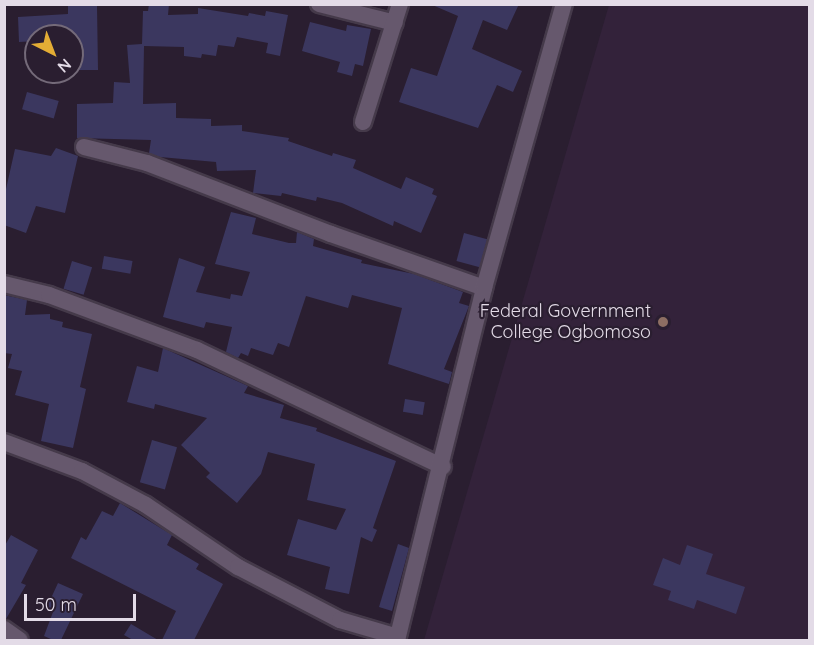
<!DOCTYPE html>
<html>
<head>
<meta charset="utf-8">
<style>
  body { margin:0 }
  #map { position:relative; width:814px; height:645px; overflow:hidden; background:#2a1e30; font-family:Quicksand,sans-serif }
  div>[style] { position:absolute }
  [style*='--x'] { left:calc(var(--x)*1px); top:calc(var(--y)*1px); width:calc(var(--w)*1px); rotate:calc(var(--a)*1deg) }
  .built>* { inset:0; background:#33223a }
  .building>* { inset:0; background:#3b375f; transform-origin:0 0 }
  .roads { filter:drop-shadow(2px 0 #453a4a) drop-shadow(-2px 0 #453a4a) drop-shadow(0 2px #453a4a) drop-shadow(0 -2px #453a4a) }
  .minor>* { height:16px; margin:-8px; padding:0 8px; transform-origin:8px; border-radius:8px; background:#66586d }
  .dots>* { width:16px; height:16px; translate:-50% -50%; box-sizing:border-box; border:3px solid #2a1e30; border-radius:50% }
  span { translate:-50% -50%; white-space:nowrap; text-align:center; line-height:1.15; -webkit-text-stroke:4.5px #2a1e30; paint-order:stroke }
  .poi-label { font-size:18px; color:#e3dbe7 }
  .right { translate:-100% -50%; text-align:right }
  .frame { position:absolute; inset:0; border:6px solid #e3dbe7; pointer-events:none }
  .north { position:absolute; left:24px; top:24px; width:60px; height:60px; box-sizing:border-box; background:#2a1e30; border:2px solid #746a79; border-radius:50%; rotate:138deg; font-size:16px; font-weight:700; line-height:24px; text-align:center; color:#e3dbe7 }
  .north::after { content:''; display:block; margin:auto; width:21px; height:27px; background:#e4ad35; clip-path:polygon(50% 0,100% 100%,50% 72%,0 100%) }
  .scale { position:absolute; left:24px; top:594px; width:112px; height:27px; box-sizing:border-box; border:3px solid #e3dbe7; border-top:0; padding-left:8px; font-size:18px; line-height:21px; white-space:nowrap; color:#e3dbe7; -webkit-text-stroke:4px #2a1e30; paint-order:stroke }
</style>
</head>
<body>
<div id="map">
  <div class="built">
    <i style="clip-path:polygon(609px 5px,809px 5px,809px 640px,424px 640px)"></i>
  </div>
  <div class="building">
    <i style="clip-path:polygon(149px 4px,169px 4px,168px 15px,198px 14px,198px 8px,248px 16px,249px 13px,265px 16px,266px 11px,288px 15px,280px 56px,266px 53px,268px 43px,237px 37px,234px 47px,218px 45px,216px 56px,202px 54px,201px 58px,184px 56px,184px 47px,144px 46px,143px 104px,176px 103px,176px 118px,211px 119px,211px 126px,242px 125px,242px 131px,289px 138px,288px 141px,332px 156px,333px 153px,356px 160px,353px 168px,401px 189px,406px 177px,434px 189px,432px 194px,437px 196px,421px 233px,394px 221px,393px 226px,342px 203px,317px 197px,316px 201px,282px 193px,281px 196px,253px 193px,256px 170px,217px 171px,216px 162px,160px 157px,149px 153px,151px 140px,77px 138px,77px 104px,113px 103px,114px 82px,130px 83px,127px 45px,142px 44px,143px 11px,148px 11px)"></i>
    <i style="clip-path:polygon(430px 4px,519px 4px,507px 30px,483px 20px,472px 49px,522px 71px,513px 92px,497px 85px,478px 128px,399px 102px,411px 68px,437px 76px,458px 16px)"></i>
    <i style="clip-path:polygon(68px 6px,97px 6px,98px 70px,76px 70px,76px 42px,72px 36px,36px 36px,36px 41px,19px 42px,18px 17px,68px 14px)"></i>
    <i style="clip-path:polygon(310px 22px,346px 31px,347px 25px,371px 29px,363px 66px,355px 64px,352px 76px,337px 72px,340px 62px,302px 51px)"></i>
    <i style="left:27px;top:92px;width:33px;height:18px;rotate:16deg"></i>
    <i style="clip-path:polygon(56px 148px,78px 156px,65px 213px,36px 206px,26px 233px,4px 225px,4px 198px,15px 149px,51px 156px)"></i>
    <i style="clip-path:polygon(231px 212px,256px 218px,252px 234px,289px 243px,296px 243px,297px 232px,314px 239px,313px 246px,362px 260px,361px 263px,414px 274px,463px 292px,459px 303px,469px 306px,444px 369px,452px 372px,449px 384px,388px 364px,402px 308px,352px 295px,348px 308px,306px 296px,289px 347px,278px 343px,273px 355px,251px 348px,248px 356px,241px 353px,238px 358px,226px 352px,232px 327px,206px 322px,204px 328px,163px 317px,179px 258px,205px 267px,196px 292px,230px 299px,231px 294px,242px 296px,250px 272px,215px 264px)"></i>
    <i style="left:464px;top:233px;width:24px;height:29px;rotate:15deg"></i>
    <i style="left:104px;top:256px;width:29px;height:13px;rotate:10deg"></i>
    <i style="left:72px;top:261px;width:21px;height:29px;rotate:17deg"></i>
    <i style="clip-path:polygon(4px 295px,27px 300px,25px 315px,50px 314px,50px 319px,63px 322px,62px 327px,92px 334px,80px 387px,86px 389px,73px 448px,41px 441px,49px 404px,15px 395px,22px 371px,8px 368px,12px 354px,4px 353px)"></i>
    <i style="clip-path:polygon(163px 348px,248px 386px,244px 393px,284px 405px,280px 418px,317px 428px,316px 431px,396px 461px,373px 528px,377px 530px,372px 542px,361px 537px,349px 594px,325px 589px,330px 567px,287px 555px,298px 519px,336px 530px,346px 509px,307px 500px,315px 464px,268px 452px,261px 474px,237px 503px,206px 477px,210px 473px,181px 445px,207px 418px,155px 404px,154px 409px,127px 402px,137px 366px,158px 372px)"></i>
    <i style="left:405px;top:399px;width:20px;height:13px;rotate:9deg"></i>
    <i style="left:152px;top:440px;width:26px;height:44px;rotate:16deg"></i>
    <i style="clip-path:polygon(120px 503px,172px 535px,167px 545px,199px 564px,196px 569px,223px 584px,194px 640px,162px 640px,176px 611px,71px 558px,81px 537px,86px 540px,102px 511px,113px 516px)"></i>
    <i style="clip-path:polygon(11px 535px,38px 550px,21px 583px,26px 585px,6px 619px,4px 547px)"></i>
    <i style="clip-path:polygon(398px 544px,409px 548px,392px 611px,379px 607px)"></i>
    <i style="clip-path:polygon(687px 545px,713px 554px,706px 574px,745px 587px,736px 614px,697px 600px,694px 609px,668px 600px,671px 591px,653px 585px,663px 558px,680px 565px)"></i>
    <i style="clip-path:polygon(58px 583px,83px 594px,61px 640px,53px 640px,44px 636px,53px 612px,46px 609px)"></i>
    <i style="clip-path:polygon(131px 624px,158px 640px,133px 640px,124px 635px)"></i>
  </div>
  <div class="roads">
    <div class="minor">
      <i style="--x:319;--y:4;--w:78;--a:14"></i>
      <i style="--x:363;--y:122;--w:124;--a:-72.6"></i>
      <i style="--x:84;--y:147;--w:65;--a:14.3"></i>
      <i style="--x:147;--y:163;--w:197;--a:21.1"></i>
      <i style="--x:331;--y:234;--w:162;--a:19.4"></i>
      <i style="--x:4;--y:284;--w:46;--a:13.7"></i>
      <i style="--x:49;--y:295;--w:158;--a:20.4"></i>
      <i style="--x:197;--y:350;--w:272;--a:25.4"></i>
      <i style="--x:4;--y:442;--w:83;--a:20.4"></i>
      <i style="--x:82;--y:471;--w:72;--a:28"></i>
      <i style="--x:146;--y:505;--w:111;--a:34"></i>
      <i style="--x:238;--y:567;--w:115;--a:27.5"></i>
      <i style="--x:340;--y:620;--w:60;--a:16.3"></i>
      <i style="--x:4;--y:629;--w:19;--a:35"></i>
      <i style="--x:397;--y:640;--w:363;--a:-76.1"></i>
      <i style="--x:484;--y:288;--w:295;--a:-74.3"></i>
    </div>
  </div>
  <div class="dots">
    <i style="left:663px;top:322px;background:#8d6e63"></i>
  </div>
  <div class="poi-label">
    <span class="right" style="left:651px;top:322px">Federal Government<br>College Ogbomoso</span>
  </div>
  <div class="frame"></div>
  <div class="north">N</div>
  <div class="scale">50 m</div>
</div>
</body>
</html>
